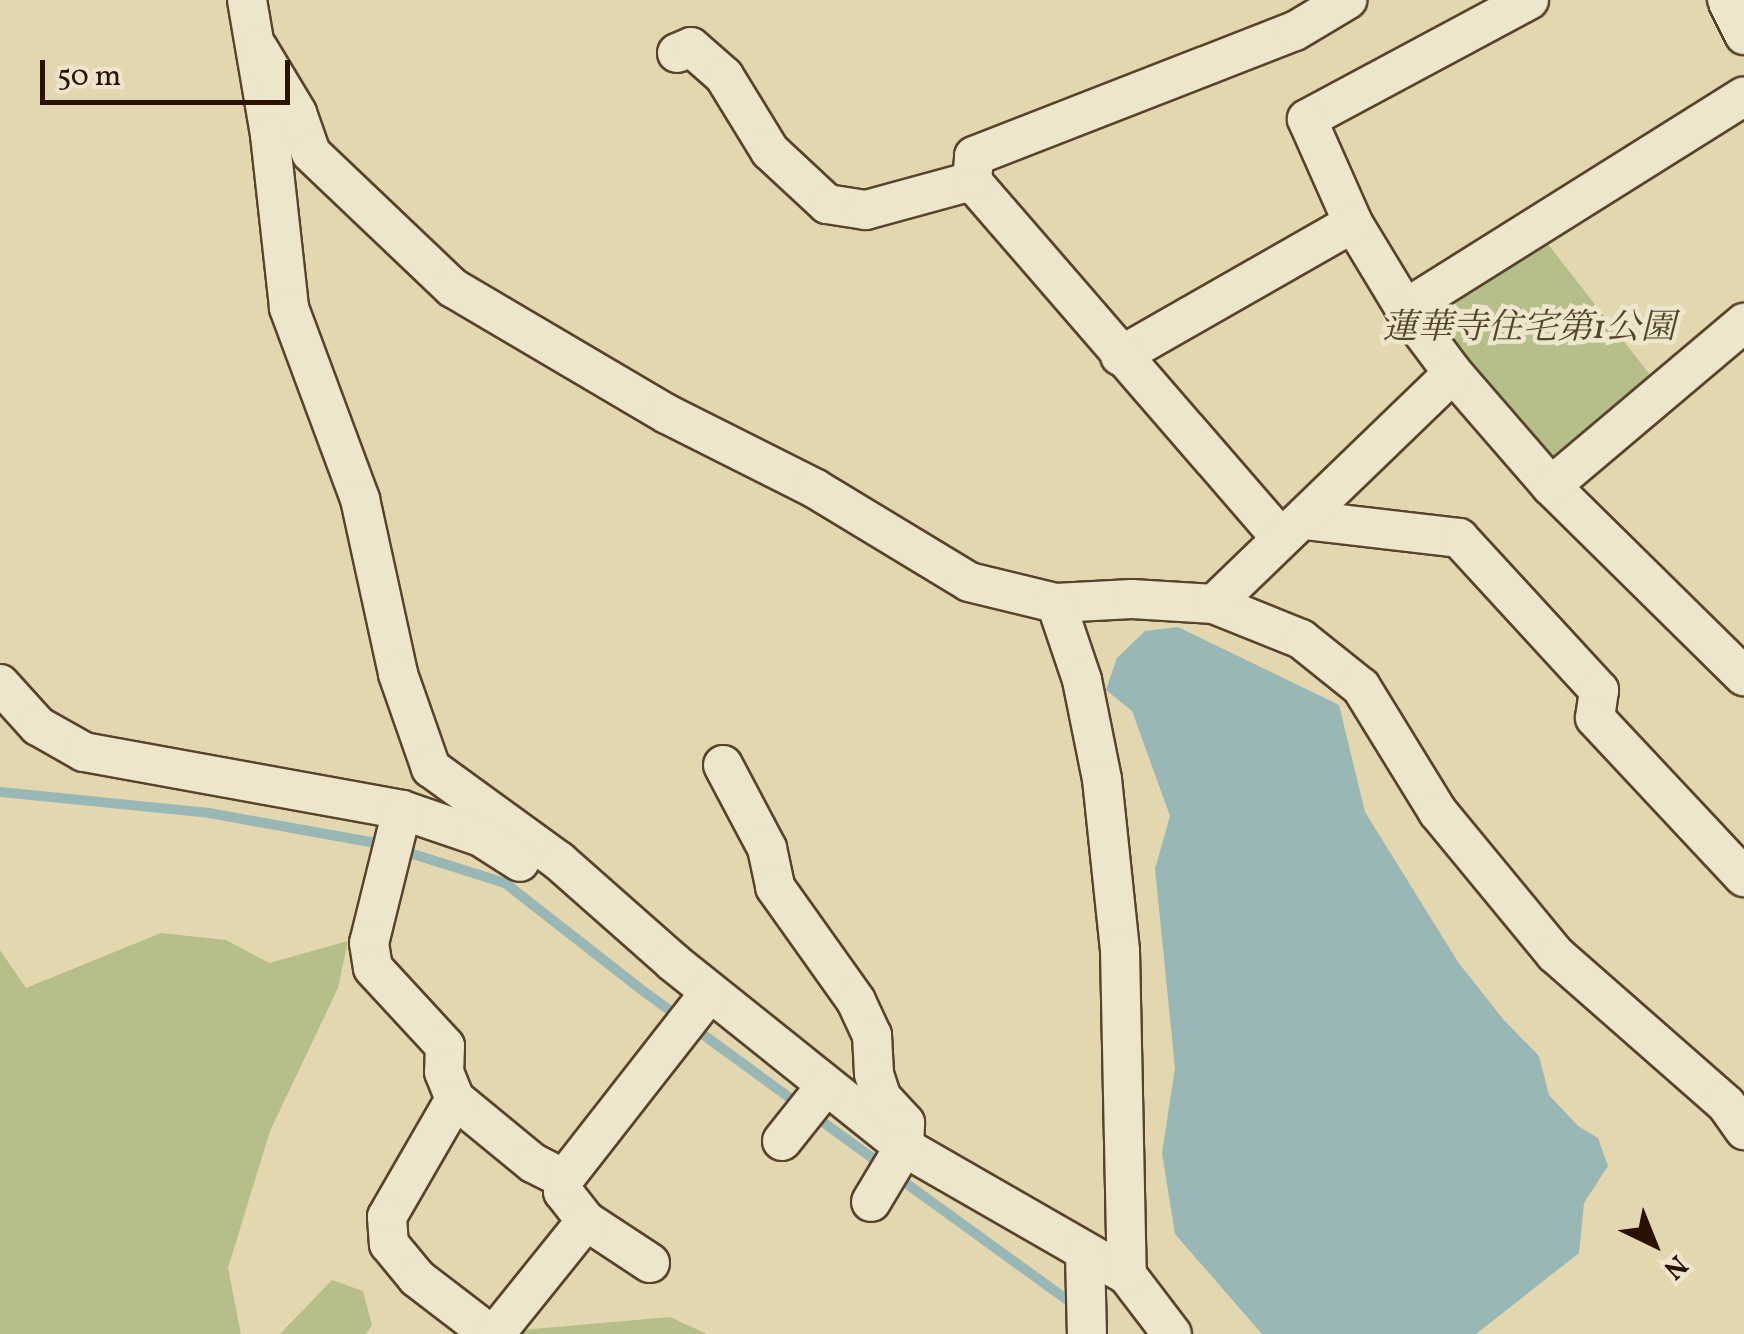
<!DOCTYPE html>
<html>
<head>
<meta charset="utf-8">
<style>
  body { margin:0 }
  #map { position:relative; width:1744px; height:1334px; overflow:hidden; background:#e3d7b0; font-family:Vollkorn,"Noto Serif JP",serif }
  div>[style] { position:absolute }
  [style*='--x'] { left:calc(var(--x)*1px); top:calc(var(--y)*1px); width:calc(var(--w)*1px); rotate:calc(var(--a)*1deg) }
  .green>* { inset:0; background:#b6be8a; transform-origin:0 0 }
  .water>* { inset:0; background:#99b7b5 }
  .stream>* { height:10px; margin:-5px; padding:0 5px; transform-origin:5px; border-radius:5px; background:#99b7b5 }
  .roads { filter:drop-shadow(2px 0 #59432c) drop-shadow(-2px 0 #59432c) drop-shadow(0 2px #59432c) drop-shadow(0 -2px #59432c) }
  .minor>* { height:38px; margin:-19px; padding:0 19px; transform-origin:19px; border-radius:19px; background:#ede5cc }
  span { translate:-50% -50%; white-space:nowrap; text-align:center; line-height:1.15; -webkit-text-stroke:9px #ede5cc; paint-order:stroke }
  .park-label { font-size:35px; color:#554629; font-style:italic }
  .north { position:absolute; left:1604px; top:1194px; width:100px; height:100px; -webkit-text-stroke:8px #ede5cc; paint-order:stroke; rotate:137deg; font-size:28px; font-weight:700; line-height:40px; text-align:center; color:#2b1200 }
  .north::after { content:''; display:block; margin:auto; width:35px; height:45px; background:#2b1200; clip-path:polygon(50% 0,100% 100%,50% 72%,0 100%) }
  .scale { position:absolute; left:40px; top:60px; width:250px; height:45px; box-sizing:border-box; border:5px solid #2b1200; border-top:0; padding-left:12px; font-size:30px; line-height:35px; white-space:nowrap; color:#2b1200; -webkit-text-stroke:8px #ede5cc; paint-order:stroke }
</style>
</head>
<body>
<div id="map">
  <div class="green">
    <i style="left:1540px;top:234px;width:190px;height:136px;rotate:52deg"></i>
    <i style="clip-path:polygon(161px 933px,226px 940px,269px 963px,348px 941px,338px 988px,270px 1131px,228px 1268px,241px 1334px,0 1334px,0 950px,26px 988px)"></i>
    <i style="clip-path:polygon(332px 1280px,363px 1291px,372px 1325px,366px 1334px,280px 1334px)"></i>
    <i style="clip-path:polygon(670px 1317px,707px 1334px,519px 1334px,522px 1330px)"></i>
  </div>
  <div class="water">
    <i style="clip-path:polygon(1178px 627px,1339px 705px,1365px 812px,1458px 962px,1503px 1019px,1539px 1056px,1549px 1095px,1578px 1126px,1598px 1138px,1608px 1166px,1584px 1203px,1579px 1253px,1476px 1334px,1262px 1334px,1175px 1234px,1162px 1153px,1175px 1068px,1155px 869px,1170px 816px,1132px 711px,1106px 690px,1117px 658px,1145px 631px)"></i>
  </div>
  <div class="stream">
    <i style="--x:0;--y:792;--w:210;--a:5.7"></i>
    <i style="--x:209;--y:813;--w:175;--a:10.2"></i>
    <i style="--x:381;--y:844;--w:130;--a:17.5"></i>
    <i style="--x:505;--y:883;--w:179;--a:38"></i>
    <i style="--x:646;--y:993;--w:293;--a:36.1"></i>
    <i style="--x:896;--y:1176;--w:223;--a:35.9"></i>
  </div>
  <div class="roads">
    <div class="minor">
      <i style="--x:247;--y:0;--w:137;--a:80.3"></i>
      <i style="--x:270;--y:135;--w:174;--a:83.7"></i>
      <i style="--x:289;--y:308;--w:204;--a:69.6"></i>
      <i style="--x:360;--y:499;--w:179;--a:77.7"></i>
      <i style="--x:398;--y:674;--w:100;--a:70.7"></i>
      <i style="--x:431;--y:768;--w:158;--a:36"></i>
      <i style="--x:559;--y:861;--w:152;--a:41.5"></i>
      <i style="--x:673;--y:962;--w:296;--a:38.7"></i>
      <i style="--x:904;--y:1147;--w:257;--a:29.9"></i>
      <i style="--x:1127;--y:1275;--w:74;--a:52.7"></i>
      <i style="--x:1529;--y:0;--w:252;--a:151.8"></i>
      <i style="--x:1307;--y:119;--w:114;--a:66.1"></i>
      <i style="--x:1353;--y:223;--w:100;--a:58.8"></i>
      <i style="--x:1405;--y:309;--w:80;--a:53.1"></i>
      <i style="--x:1453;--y:373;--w:150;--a:49.1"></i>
      <i style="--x:1551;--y:486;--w:271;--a:44.6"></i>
      <i style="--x:1727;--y:0;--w:39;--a:64"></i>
      <i style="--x:258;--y:48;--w:76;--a:59"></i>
      <i style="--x:297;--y:113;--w:42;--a:70.7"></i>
      <i style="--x:311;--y:153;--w:196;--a:43.6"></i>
      <i style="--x:453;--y:288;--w:248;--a:30.5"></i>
      <i style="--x:667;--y:414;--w:165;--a:26.7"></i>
      <i style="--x:814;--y:488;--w:181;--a:31.2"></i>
      <i style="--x:969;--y:582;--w:89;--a:13.6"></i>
      <i style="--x:1056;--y:603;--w:76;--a:-3"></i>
      <i style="--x:1132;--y:599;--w:82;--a:3.5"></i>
      <i style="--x:1214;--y:604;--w:94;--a:21.9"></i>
      <i style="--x:1301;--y:639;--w:77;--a:38.7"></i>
      <i style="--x:1361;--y:687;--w:147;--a:58.4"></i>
      <i style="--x:1438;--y:812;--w:184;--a:50.5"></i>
      <i style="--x:1555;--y:954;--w:227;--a:41.3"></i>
      <i style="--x:1726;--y:1104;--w:32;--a:55"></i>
      <i style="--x:677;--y:53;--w:15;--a:-23"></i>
      <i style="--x:691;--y:47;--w:44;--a:41.3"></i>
      <i style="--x:724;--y:76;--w:88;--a:58.5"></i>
      <i style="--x:770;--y:151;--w:78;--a:42.9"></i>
      <i style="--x:827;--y:204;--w:39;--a:9"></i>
      <i style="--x:866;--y:210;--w:110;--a:-15.3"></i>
      <i style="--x:1405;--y:309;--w:400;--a:-32.1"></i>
      <i style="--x:1120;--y:356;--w:268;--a:-29.7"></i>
      <i style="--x:1551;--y:486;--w:253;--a:-40.2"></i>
      <i style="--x:1306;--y:520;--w:154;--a:6.7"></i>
      <i style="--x:1459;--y:538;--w:207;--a:47.4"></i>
      <i style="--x:1599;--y:690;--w:28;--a:98"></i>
      <i style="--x:1595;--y:718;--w:218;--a:46.9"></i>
      <i style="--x:1281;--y:538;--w:472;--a:-130.9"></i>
      <i style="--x:972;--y:181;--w:25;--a:-85"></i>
      <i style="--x:974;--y:156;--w:344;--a:-21.3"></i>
      <i style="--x:1295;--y:31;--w:61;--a:-30.8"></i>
      <i style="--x:1056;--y:603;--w:81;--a:71.3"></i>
      <i style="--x:1082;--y:680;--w:101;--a:78.6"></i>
      <i style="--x:1102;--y:779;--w:173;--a:84"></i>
      <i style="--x:1120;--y:951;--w:324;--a:88.8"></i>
      <i style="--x:1214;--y:604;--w:332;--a:-44"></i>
      <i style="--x:0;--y:684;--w:57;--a:47.9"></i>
      <i style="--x:38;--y:726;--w:53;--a:29.5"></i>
      <i style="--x:84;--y:752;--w:323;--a:10.3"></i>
      <i style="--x:402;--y:810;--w:83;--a:18.9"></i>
      <i style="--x:481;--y:837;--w:46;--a:32.7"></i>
      <i style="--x:723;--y:765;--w:94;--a:62.1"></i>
      <i style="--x:767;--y:848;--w:40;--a:78"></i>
      <i style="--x:775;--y:887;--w:140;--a:54.6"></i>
      <i style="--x:856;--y:1001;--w:38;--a:65"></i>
      <i style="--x:872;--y:1035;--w:39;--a:87"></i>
      <i style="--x:874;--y:1074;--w:25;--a:72"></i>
      <i style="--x:882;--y:1098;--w:34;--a:47"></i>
      <i style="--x:905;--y:1123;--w:24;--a:92"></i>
      <i style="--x:904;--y:1147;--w:64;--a:121"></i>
      <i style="--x:402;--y:810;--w:137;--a:103.9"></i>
      <i style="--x:369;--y:943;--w:25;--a:81"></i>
      <i style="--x:373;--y:968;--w:106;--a:47.3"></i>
      <i style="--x:445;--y:1046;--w:26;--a:92"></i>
      <i style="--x:444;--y:1072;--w:29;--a:68"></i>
      <i style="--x:455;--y:1099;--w:101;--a:39.4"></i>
      <i style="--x:533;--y:1163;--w:35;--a:27"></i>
      <i style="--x:455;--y:1099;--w:136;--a:120"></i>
      <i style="--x:387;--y:1217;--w:27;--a:86"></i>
      <i style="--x:389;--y:1244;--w:44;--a:50.5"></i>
      <i style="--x:417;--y:1278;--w:92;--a:37.5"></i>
      <i style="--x:782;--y:1141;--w:69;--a:-51.5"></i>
      <i style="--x:1085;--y:1254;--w:80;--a:88.6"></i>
      <i style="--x:650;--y:1263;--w:77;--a:-146.7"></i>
      <i style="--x:586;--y:1221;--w:37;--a:-128"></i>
      <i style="--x:563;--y:1192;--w:13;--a:-86"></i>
      <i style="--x:564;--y:1179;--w:237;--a:-52"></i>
      <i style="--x:495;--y:1334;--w:145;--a:-51.2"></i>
    </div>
  </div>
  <div class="park-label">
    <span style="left:1529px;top:329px">蓮華寺住宅第1公園</span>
  </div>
  <div class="north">N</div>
  <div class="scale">50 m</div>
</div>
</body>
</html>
